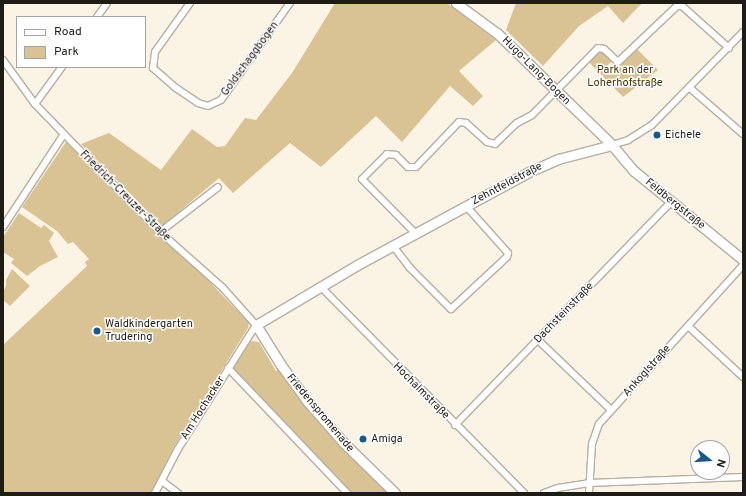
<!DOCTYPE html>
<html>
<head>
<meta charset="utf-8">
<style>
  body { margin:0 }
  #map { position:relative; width:746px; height:496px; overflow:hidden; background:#fbf3e4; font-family:Overpass,sans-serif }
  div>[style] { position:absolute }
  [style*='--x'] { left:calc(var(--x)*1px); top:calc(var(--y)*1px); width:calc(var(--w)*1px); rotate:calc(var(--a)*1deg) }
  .green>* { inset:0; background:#dac392 }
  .roads { filter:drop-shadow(1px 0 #b6afa1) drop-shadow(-1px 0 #b6afa1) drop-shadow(0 1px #b6afa1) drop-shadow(0 -1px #b6afa1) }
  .street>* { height:6px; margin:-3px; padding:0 3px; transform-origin:3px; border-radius:3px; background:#fff }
  .secondary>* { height:9px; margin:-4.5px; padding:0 4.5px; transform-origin:4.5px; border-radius:4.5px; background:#fff }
  .dots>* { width:11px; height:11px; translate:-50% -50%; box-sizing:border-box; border:2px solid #fff; border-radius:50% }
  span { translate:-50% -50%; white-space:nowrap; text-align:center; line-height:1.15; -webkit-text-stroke:3px #fff; paint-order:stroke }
  .street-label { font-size:11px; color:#1e1c16 }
  .park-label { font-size:11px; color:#45340c }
  .poi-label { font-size:11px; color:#1e1c16 }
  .left { translate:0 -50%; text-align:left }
  .frame { position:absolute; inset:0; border:4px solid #1e1c16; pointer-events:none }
  .legend { position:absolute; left:16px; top:16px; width:130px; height:52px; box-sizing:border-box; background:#fff; border:1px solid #a5a4a2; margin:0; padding:5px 7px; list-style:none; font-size:12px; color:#1e1c16 }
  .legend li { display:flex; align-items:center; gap:8px; height:20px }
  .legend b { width:20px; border:1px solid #a5a4a2 }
  .north { position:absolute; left:690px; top:440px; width:40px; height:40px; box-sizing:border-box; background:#fff; border:1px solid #a5a4a2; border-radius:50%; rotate:107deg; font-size:11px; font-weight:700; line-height:16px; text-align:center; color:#1e1c16 }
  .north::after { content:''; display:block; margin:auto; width:14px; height:18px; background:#16598e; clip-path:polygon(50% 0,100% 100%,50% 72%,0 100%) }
</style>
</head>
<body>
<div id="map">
  <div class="green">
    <i style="clip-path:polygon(335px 3px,447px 3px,496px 40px,459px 71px,483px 96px,473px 106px,450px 86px,402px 142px,376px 116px,321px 167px,290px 143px,233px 193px,219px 178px,162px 226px,81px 144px,109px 133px,161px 170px,192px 129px,217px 147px,225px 146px,245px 118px,256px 120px,292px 73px)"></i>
    <i style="clip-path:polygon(516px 3px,642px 3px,623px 23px,608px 6px,579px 26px,543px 66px,506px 30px)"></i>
    <i style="clip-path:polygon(637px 49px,658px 70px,623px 97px,588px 61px,597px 53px,602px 52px,612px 61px,607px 66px,610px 70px)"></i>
    <i style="clip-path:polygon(66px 142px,150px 228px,202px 274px,249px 323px,248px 328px,174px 447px,151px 493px,3px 493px,3px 345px,87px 266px,85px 262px,89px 259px,73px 242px,68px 244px,57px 231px,22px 207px)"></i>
    <i style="clip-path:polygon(19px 213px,41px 228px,44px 225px,54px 233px,49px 241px,58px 257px,40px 266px,27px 276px,11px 263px,14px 259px,3px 252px,3px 237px)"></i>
    <i style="clip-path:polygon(12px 269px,30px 286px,10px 306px,3px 300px,3px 292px,6px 286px,6px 280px)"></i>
    <i style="clip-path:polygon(252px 341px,259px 342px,276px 371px,278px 370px,323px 428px,389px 493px,351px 493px,233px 369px,248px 343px)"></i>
  </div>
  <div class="roads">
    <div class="street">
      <i style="--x:190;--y:3;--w:60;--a:125.5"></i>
      <i style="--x:155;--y:52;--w:16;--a:97"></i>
      <i style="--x:153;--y:68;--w:30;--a:41"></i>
      <i style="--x:176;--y:88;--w:27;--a:34"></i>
      <i style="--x:198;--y:103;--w:10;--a:17"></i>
      <i style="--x:208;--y:106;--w:14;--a:-25"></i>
      <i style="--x:221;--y:100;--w:119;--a:-54.6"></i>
      <i style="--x:97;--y:17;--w:17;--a:-54"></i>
      <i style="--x:3;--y:60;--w:54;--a:54"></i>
      <i style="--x:35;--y:104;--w:37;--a:46"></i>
      <i style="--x:61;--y:131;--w:141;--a:45.6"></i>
      <i style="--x:160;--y:232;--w:84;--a:41.6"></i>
      <i style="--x:223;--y:288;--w:50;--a:48.3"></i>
      <i style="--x:256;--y:325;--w:146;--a:122.2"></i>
      <i style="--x:178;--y:449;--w:50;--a:117.6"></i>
      <i style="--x:690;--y:88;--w:70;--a:41"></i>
      <i style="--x:35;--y:104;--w:46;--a:-53.9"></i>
      <i style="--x:612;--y:145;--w:17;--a:-17"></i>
      <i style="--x:628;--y:140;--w:28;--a:-32"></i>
      <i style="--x:652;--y:125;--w:130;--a:-45.6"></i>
      <i style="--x:3;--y:227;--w:111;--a:-56.7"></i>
      <i style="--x:160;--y:232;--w:73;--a:-37.8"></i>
      <i style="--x:416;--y:234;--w:77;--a:-134.5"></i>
      <i style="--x:362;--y:179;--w:35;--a:-45"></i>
      <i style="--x:387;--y:154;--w:9;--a:6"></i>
      <i style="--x:396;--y:155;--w:17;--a:45"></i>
      <i style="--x:408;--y:167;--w:8;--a:0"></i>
      <i style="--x:416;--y:167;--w:62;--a:-46.3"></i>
      <i style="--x:459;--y:122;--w:7;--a:8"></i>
      <i style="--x:466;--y:123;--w:28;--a:42"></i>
      <i style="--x:487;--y:142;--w:8;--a:14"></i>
      <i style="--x:495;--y:144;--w:30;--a:-44"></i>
      <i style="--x:517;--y:123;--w:17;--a:-28"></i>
      <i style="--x:532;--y:115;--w:94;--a:-45.4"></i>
      <i style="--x:598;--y:48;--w:6;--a:9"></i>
      <i style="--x:604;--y:49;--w:19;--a:43"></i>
      <i style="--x:618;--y:62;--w:81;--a:-43.5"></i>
      <i style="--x:677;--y:6;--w:5;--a:0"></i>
      <i style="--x:682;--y:6;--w:63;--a:41.8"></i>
      <i style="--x:393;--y:246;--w:28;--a:52"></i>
      <i style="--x:410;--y:268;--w:58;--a:45"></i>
      <i style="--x:451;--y:309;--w:76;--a:-42.9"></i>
      <i style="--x:507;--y:257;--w:4;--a:-76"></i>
      <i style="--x:508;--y:253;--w:63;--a:-131.8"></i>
      <i style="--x:321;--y:287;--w:289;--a:45.4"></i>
      <i style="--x:688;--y:326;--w:75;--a:42.8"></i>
      <i style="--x:538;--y:340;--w:101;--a:43.8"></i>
      <i style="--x:228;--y:368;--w:173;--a:46.4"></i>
      <i style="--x:455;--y:425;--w:312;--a:-45.9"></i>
      <i style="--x:162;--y:481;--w:20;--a:37"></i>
      <i style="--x:544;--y:493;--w:15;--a:-20"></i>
      <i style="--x:558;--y:488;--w:31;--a:-9"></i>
      <i style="--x:589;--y:483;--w:154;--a:-2.2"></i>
      <i style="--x:589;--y:493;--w:49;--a:-86.5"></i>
      <i style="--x:592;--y:444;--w:21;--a:-71"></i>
      <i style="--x:599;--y:424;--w:215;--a:-47.8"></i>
    </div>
    <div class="secondary">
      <i style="--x:456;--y:3;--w:52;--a:36.4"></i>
      <i style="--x:498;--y:34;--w:159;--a:44.2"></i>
      <i style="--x:612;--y:145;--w:34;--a:50"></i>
      <i style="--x:634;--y:171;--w:141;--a:39.2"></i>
      <i style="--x:395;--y:493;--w:73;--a:-135.6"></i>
      <i style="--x:343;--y:442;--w:53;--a:-131.2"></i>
      <i style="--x:308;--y:402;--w:46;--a:-126.1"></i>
      <i style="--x:281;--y:365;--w:47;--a:-122"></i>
      <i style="--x:256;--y:325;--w:117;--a:-30.7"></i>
      <i style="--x:357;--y:265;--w:198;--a:-28.4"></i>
      <i style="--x:531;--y:171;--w:30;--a:-24"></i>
      <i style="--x:558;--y:159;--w:56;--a:-14.5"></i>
    </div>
  </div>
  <div class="dots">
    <i style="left:657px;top:135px;background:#16598e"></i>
    <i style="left:97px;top:331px;background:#16598e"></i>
    <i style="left:363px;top:439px;background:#16598e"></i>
  </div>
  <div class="street-label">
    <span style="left:250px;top:59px;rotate:-54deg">Goldschaggbogen</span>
    <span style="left:536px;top:71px;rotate:45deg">Hugo-Lang-Bogen</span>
    <span style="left:507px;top:184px;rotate:-28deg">Zehntfeldstraße</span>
    <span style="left:125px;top:196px;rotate:45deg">Friedrich-Creuzer-Straße</span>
    <span style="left:675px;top:204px;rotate:39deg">Feldbergstraße</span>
    <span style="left:564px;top:313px;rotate:-46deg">Dachsteinstraße</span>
    <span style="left:647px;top:371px;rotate:-48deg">Ankoglstraße</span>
    <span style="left:421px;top:391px;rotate:45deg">Hochalmstraße</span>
    <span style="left:203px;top:408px;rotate:-58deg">Am Hochacker</span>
    <span style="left:320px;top:413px;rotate:50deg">Friedenspromenade</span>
  </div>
  <div class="park-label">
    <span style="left:625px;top:77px">Park an der<br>Loherhofstraße</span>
  </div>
  <div class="poi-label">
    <span class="left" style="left:665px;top:135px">Eichele</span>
    <span class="left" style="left:105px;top:331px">Waldkindergarten<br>Trudering</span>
    <span class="left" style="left:371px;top:439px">Amiga</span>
  </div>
  <div class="frame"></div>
  <ul class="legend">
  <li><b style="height:5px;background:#fff"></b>Road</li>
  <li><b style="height:11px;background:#dac392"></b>Park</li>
  </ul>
  <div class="north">N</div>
</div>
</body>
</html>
